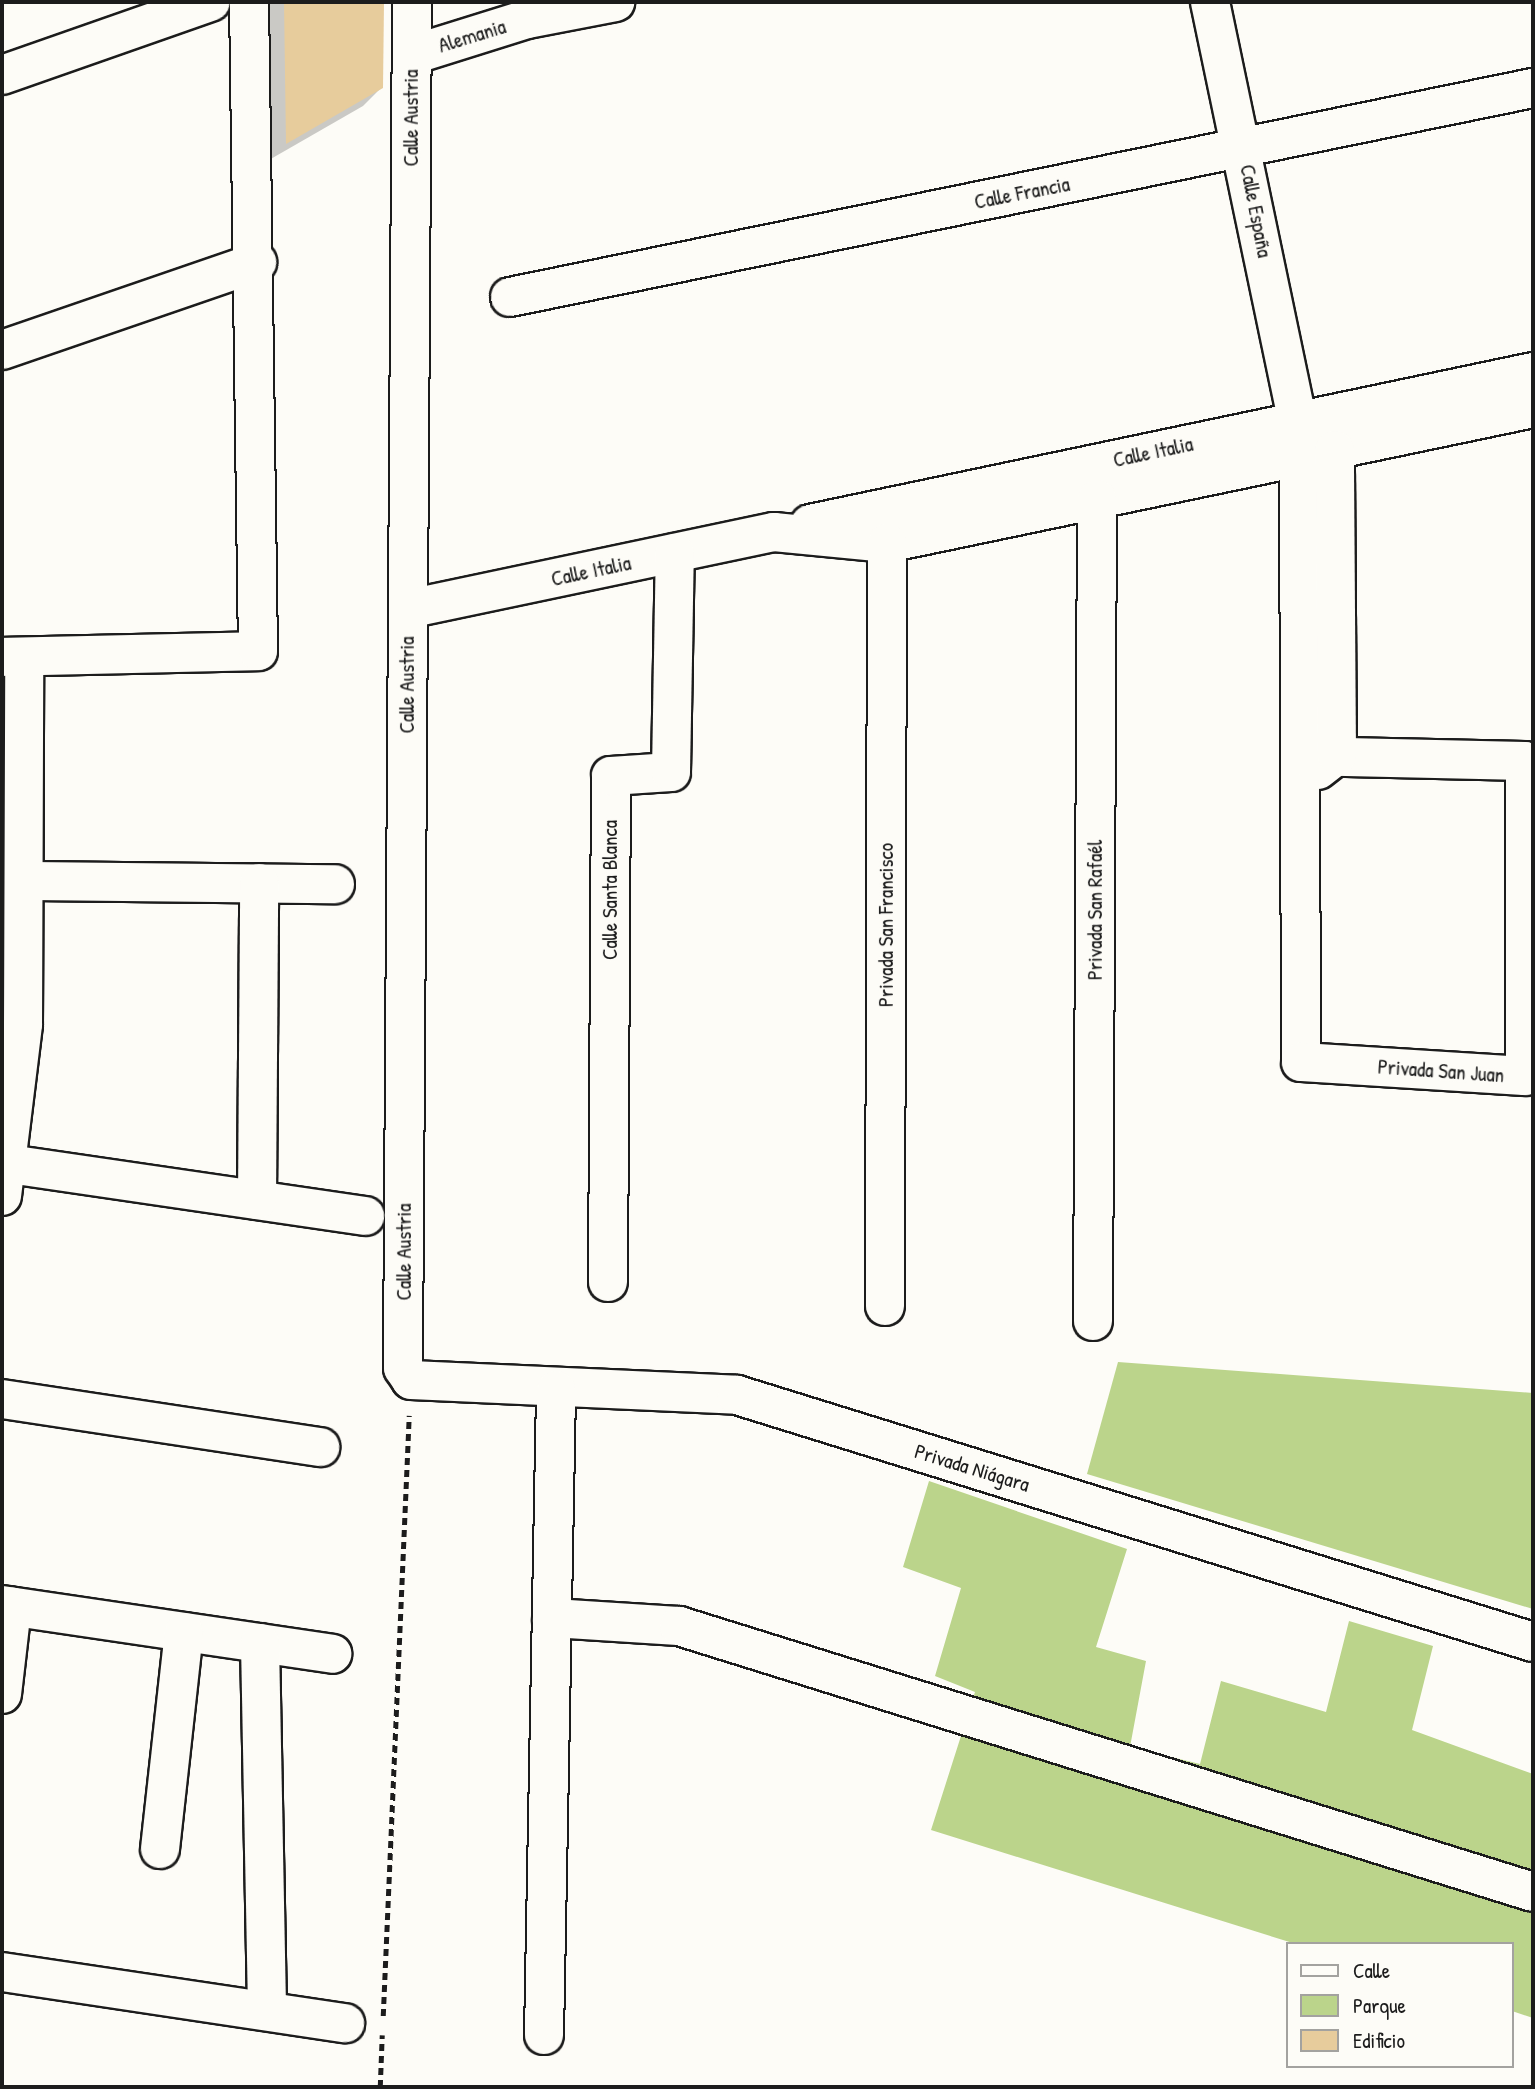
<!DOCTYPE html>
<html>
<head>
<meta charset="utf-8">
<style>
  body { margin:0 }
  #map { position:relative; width:1535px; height:2089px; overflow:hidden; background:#fdfcf7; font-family:"Patrick Hand",sans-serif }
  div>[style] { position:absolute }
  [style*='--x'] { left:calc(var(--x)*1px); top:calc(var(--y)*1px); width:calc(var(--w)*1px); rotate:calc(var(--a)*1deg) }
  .green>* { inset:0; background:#bbd48b }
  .shadow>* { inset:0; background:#0003 }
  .building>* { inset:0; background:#e7cc9c }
  .path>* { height:4.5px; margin-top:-2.25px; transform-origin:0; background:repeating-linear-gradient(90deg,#1c1c1c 0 7px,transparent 0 12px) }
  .roads { filter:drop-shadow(2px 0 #1c1c1c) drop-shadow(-2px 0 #1c1c1c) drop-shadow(0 2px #1c1c1c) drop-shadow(0 -2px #1c1c1c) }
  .minor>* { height:38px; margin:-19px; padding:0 19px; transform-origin:19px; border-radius:19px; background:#fdfcf7 }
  span { translate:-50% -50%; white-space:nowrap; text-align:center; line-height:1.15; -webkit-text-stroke:6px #fdfcf7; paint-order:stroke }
  .street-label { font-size:21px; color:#1c1c1c }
  .frame { position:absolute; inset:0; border:4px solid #1c1c1c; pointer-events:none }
  .legend { position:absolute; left:1286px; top:1942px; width:228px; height:126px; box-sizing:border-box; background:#fdfcf7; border:2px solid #a3a29f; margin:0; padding:9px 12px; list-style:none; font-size:21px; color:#1c1c1c }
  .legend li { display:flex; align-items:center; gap:14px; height:35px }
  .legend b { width:35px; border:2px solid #a3a29f }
</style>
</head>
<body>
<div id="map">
  <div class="green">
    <i style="clip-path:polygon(1118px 1362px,1533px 1393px,1533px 1609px,1087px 1474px)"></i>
    <i style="clip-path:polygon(929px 1481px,1127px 1549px,1096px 1647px,1146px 1661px,1130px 1747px,1200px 1764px,1221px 1681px,1326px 1712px,1349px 1621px,1433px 1646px,1412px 1730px,1533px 1774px,1533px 2018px,1512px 2011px,1512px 1944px,1296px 1944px,931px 1830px,975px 1692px,935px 1676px,961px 1588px,903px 1567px)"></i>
  </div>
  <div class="shadow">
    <i style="clip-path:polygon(267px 2px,382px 2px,381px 88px,363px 106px,269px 160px)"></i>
  </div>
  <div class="building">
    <i style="clip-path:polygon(284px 2px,384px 2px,383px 88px,286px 144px)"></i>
  </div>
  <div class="path">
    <i style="--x:383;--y:2016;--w:601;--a:-87.52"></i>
    <i style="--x:380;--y:2087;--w:52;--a:-87.8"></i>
  </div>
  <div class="roads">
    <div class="minor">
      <i style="--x:412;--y:2;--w:1366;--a:90.38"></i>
      <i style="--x:403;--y:1368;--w:14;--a:56"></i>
      <i style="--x:411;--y:1380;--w:326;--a:2.6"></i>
      <i style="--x:737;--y:1395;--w:833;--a:17.24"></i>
      <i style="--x:1210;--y:2;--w:429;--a:78.2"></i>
      <i style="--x:412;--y:55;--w:121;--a:-17.4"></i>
      <i style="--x:527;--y:19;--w:90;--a:-10.9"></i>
      <i style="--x:2;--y:75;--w:221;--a:-19.3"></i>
      <i style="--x:510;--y:297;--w:1044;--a:-11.55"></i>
      <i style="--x:2;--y:350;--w:270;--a:-19"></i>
      <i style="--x:1299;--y:457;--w:605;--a:89.81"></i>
      <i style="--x:1301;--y:1062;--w:224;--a:3.6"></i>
      <i style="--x:1525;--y:1076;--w:315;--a:-90"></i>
      <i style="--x:1525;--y:761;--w:224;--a:-178.7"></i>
      <i style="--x:810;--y:524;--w:739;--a:-11.87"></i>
      <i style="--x:408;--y:609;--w:374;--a:-11.9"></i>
      <i style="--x:774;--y:532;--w:114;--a:5.6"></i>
      <i style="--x:887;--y:543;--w:660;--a:-11.8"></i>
      <i style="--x:2;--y:657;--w:256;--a:-1.3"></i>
      <i style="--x:258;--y:651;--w:649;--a:-90.79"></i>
      <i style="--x:1318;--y:770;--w:24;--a:-38"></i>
      <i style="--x:1337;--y:755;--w:305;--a:-90.4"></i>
      <i style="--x:27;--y:881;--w:308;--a:0.6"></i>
      <i style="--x:2;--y:1163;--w:367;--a:8.3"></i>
      <i style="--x:2;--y:1196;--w:173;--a:-83"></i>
      <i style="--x:23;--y:1024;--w:367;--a:-89.8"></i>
      <i style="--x:257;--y:1200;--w:317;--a:-89.6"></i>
      <i style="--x:608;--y:1282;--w:506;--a:-89.66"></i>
      <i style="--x:611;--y:776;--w:60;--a:-3.8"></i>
      <i style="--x:671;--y:772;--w:219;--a:-89"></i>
      <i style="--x:885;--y:1306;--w:763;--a:-89.85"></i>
      <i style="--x:1093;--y:1321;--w:822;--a:-89.72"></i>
      <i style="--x:2;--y:1399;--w:322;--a:8.6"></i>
      <i style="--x:2;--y:1605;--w:334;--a:8.4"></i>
      <i style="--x:552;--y:1618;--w:127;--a:3.6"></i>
      <i style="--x:679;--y:1626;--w:894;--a:17.3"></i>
      <i style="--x:260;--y:1643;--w:368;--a:88.9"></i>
      <i style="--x:2;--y:1694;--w:88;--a:-83.4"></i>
      <i style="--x:160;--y:1849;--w:218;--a:-83.7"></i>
      <i style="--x:2;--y:1972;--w:347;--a:8.5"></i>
      <i style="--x:544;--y:2035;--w:645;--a:-88.93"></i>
    </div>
  </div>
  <div class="street-label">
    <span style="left:472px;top:36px;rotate:-17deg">Alemania</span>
    <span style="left:411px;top:118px;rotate:-90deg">Calle Austria</span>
    <span style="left:1022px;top:193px;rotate:-11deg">Calle Francia</span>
    <span style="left:1256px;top:211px;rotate:79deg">Calle España</span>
    <span style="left:1153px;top:452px;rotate:-12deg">Calle Italia</span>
    <span style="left:591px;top:571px;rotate:-12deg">Calle Italia</span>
    <span style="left:407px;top:685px;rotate:-90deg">Calle Austria</span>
    <span style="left:610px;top:890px;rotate:-90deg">Calle Santa Blanca</span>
    <span style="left:1095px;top:910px;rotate:-90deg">Privada San Rafaél</span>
    <span style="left:886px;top:925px;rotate:-90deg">Privada San Francisco</span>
    <span style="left:1441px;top:1071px;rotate:4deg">Privada San Juan</span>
    <span style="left:404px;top:1252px;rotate:-90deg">Calle Austria</span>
    <span style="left:972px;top:1468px;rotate:17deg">Privada Niágara</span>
  </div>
  <div class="frame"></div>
  <ul class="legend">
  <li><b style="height:9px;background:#fdfcf7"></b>Calle</li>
  <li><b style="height:19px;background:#bbd48b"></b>Parque</li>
  <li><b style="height:19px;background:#e7cc9c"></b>Edificio</li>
  </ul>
</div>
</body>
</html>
